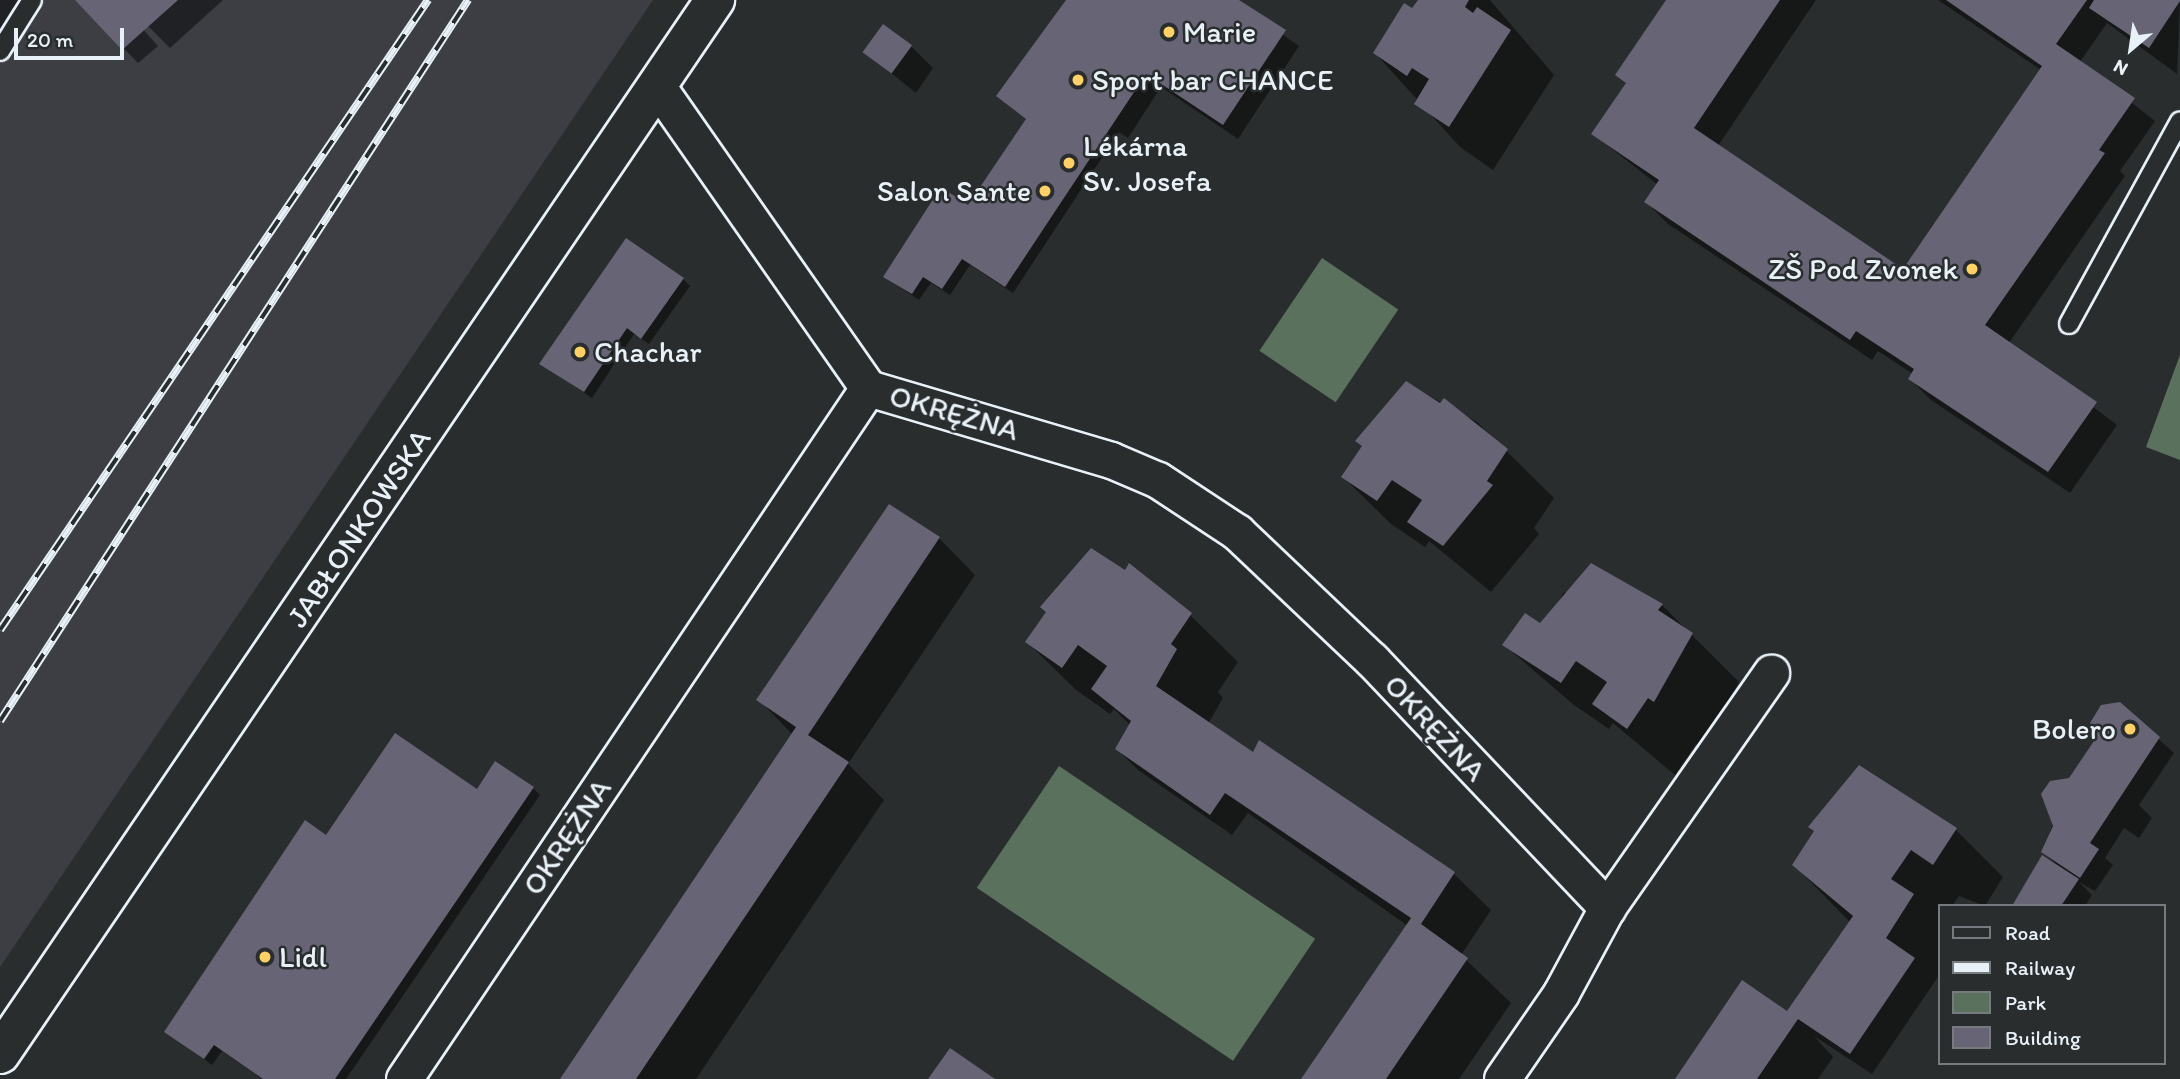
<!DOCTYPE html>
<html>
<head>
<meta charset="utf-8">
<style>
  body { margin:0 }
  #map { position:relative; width:2180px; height:1079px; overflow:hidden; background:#2a2d2e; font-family:Itim,sans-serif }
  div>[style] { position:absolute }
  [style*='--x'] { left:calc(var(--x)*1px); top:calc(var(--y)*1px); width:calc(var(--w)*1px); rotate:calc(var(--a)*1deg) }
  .built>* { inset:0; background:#3c3e44 }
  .green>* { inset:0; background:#5a715d; transform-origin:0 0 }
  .shadow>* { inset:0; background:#0007 }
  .building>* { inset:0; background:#676476; transform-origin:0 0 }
  .roads { filter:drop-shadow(2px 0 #e8f1f8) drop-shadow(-2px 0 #e8f1f8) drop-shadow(0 2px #e8f1f8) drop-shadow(0 -2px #e8f1f8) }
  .lane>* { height:18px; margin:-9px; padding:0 9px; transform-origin:9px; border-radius:9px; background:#2a2d2e }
  .street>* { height:35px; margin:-17.5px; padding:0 17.5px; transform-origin:17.5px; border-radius:17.5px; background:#2a2d2e }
  .secondary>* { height:38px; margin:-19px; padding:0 19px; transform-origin:19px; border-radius:19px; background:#2a2d2e }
  .rail>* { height:8px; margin-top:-4px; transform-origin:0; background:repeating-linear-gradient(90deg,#2a2d2e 0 16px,#e8f1f8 0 32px); box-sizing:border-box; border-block:2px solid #e8f1f8 }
  .dots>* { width:19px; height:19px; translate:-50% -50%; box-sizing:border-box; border:4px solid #2a2d2e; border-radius:50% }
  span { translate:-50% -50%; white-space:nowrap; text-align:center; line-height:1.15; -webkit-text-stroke:5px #2a2d2e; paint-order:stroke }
  .poi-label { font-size:30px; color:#e8f1f8 }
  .left { translate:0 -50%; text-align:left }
  .right { translate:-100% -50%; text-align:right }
  .street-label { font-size:30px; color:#e8f1f8 }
  .legend { position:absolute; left:1938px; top:904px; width:228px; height:161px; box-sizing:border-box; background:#2a2d2e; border:2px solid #767b7f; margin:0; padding:9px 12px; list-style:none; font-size:21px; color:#e8f1f8 }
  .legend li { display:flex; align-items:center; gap:14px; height:35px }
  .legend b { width:35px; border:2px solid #767b7f }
  .north { position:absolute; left:2096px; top:14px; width:70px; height:70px; -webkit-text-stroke:5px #2a2d2e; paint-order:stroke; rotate:209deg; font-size:19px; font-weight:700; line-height:28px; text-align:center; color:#e8f1f8 }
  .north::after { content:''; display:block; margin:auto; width:24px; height:32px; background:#e8f1f8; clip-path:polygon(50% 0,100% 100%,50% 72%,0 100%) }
  .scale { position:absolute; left:14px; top:28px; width:110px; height:32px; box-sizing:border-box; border:4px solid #e8f1f8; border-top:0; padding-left:9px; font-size:21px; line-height:24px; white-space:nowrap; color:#e8f1f8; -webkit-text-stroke:5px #2a2d2e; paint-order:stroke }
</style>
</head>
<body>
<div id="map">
  <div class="built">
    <i style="clip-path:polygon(0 0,653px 0,0 967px)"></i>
  </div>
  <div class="green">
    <i style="left:1322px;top:258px;width:92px;height:112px;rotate:34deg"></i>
    <i style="clip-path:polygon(2180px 355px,2180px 460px,2146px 447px)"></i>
    <i style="left:1059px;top:766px;width:309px;height:147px;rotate:34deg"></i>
  </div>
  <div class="shadow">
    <i style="clip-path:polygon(0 0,34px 0,0 52px)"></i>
    <i style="clip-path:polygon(117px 0,158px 46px,138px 63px,78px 1px)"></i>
    <i style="clip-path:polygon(122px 0,223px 0,170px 48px)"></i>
    <i style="clip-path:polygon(1068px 0,1233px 0,1299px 46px,1238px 139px,1161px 87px,1128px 138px,1119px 132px,1013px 293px,970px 265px,950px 295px,931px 283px,919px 300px,885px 277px,969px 207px,1028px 120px,998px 96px)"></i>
    <i style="clip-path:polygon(1420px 0,1490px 0,1554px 75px,1493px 170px,1460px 147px,1375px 53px)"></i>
    <i style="clip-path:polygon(1668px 0,1816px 0,1718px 146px,1903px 271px,2041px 70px,1938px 0,2180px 0,2177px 74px,2107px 23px,2080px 62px,2155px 121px,2120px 171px,2125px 176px,2009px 343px,2117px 425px,2070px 493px,1931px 400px,1910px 379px,1913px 374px,1878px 351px,1872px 360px,1668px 224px,1646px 202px,1658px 185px,1593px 134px,1627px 84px,1617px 75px)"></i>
    <i style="clip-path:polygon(911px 46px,933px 68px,916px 93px,865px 52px)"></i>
    <i style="clip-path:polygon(683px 279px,690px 286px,649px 344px,634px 334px,592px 398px,541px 363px)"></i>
    <i style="clip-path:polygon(1406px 383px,1477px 422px,1554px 498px,1534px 528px,1539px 534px,1491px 592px,1429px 541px,1425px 547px,1391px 524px,1343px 477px)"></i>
    <i style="clip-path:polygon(939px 538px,975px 575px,848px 764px,884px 800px,696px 1079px,563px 1079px,793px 735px,759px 700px)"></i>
    <i style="clip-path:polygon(1592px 565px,1662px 605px,1739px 682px,1702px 748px,1696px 744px,1675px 775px,1613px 723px,1609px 729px,1574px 705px,1504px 645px,1544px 628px,1564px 592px,1570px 596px)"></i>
    <i style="clip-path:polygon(1190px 615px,1238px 662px,1218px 692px,1223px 698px,1208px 724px,1252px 754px,1260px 742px,1454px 874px,1491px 910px,1461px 955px,1511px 1003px,1459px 1079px,1304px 1079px,1408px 926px,1248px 813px,1232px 835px,1138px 770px,1117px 749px,1131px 726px,1114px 709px,1110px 714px,1075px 689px,1027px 642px)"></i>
    <i style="clip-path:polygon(2120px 704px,2174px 753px,2139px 805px,2152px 818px,2139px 838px,2124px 828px,2105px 858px,2113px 865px,2095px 891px,2079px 882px,2092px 895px,2085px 906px,2015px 906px,2042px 857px,2055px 863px,2043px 852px,2068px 780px)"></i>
    <i style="clip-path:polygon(533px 788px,540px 795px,346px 1079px,262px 1079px,222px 1051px,212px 1065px,166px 1031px,477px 792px)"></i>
    <i style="clip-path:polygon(1956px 830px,2003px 877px,1985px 906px,1959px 896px,1952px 906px,1940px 906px,1940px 974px,1872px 1074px,1814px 1036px,1833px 1057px,1818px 1079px,1677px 1079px,1787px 1014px,1850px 922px,1794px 865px)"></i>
  </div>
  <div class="building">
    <i style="clip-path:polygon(75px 0,178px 0,122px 50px)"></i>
    <i style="clip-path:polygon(1066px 0,1239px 0,1286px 30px,1223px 125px,1146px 74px,1005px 287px,962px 259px,942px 289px,923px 277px,912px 294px,883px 277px,941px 187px,968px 205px,1026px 119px,996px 96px)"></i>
    <i style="clip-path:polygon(1418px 0,1469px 0,1465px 7px,1473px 13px,1477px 7px,1511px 30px,1449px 127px,1414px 104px,1429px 79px,1412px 68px,1407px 76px,1373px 53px,1404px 3px,1412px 8px)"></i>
    <i style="clip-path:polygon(1666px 0,1780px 0,1694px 128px,1903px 269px,2042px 66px,1946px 0,2087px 0,2056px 44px,2135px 98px,2099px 150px,2105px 153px,1985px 325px,2097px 402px,2048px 472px,1908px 379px,1914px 369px,1856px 331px,1850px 340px,1644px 202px,1659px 180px,1591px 134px,1626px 83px,1615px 75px)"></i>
    <i style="clip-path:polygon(2094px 0,2180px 0,2180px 1px,2149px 48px,2089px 8px)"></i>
    <i style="left:883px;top:24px;width:36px;height:35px;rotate:36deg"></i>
    <i style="clip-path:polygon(626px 238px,684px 278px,641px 339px,627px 328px,584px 392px,539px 364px)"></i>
    <i style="clip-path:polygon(1406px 381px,1440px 403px,1444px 398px,1508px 449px,1487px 481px,1493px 485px,1443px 546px,1407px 522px,1422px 500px,1392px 480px,1377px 501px,1341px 477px,1362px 446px,1355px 441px)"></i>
    <i style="clip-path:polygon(889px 504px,940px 537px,808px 735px,849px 762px,636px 1079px,560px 1079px,796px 727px,756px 700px)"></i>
    <i style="clip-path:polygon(1091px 548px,1125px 570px,1129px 563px,1192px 613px,1171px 644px,1177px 649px,1156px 686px,1253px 752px,1259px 740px,1455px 872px,1421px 924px,1468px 958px,1386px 1079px,1301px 1079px,1411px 918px,1225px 793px,1210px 815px,1115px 749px,1131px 721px,1091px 689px,1107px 666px,1078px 645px,1062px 668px,1025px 642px,1046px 612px,1040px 607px)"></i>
    <i style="clip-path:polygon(1591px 563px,1663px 604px,1658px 610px,1693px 633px,1654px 702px,1648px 698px,1627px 729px,1592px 704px,1607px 682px,1576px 661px,1561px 683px,1502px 645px,1525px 613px,1540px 623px)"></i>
    <i style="clip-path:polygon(2120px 702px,2160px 737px,2090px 843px,2099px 849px,2080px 878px,2041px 852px,2053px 826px,2041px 794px,2050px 781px,2069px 778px,2094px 741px,2090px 723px,2101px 705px)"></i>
    <i style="clip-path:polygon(395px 733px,477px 789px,495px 761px,534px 787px,335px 1079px,263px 1079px,214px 1045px,204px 1059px,164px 1032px,305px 820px,326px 835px)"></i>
    <i style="clip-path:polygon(1859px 765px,1957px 828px,1933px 865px,1911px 850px,1891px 879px,1914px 894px,1886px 938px,1915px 958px,1850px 1054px,1798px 1019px,1757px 1079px,1675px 1079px,1742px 980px,1787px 1011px,1853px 916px,1792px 865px,1814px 831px,1808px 827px)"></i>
    <i style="clip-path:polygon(2042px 855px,2079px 879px,2061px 906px,2012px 906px)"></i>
    <i style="clip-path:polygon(950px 1048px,995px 1079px,928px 1079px)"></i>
  </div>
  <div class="roads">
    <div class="lane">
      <i style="--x:0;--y:51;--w:60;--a:-57.9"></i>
      <i style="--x:2069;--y:324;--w:231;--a:-61.3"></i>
    </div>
    <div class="street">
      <i style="--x:658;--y:87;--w:367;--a:55.1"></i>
      <i style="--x:868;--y:388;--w:253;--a:16.5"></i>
      <i style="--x:1111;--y:460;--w:51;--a:23.1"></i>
      <i style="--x:1158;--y:480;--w:95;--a:33.4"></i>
      <i style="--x:1237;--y:532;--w:186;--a:43.5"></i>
      <i style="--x:1372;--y:660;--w:342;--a:46.5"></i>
      <i style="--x:404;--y:1079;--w:832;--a:-56.12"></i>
      <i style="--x:1502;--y:1079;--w:104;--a:-55.5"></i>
      <i style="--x:1561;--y:993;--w:97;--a:-61.6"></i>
      <i style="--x:1607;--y:908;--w:287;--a:-55.1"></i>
    </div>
    <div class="secondary">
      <i style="--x:0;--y:1054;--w:1274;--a:-55.85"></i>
    </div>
  </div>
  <div class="rail">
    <i style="--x:0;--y:630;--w:762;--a:-55.81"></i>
    <i style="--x:0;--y:721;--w:860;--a:-57.01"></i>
  </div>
  <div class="dots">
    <i style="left:1169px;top:32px;background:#ffd166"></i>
    <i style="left:1078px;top:80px;background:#ffd166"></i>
    <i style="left:1069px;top:163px;background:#ffd166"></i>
    <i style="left:1045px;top:191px;background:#ffd166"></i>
    <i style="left:1972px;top:269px;background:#ffd166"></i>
    <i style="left:580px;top:352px;background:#ffd166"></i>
    <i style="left:2130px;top:729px;background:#ffd166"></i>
    <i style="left:265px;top:957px;background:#ffd166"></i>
  </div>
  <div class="poi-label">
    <span class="left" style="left:1183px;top:32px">Marie</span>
    <span class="left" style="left:1092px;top:80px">Sport bar CHANCE</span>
    <span class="left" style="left:1083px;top:163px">Lékárna<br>Sv. Josefa</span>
    <span class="right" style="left:1031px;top:191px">Salon Sante</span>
    <span class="right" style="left:1958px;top:269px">ZŠ Pod Zvonek</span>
    <span class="left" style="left:594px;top:352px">Chachar</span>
    <span class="right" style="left:2116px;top:729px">Bolero</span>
    <span class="left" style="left:279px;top:957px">Lidl</span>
  </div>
  <div class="street-label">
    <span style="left:954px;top:413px;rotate:16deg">OKRĘŻNA</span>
    <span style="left:359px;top:528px;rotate:-56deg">JABŁONKOWSKA</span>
    <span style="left:1435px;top:728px;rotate:47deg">OKRĘŻNA</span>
    <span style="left:567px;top:837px;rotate:-56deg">OKRĘŻNA</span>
  </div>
  <ul class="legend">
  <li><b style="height:9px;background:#2a2d2e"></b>Road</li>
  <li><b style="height:9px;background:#e8f1f8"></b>Railway</li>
  <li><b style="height:19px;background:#5a715d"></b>Park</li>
  <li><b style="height:19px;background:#676476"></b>Building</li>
  </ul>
  <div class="north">N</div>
  <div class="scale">20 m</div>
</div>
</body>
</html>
